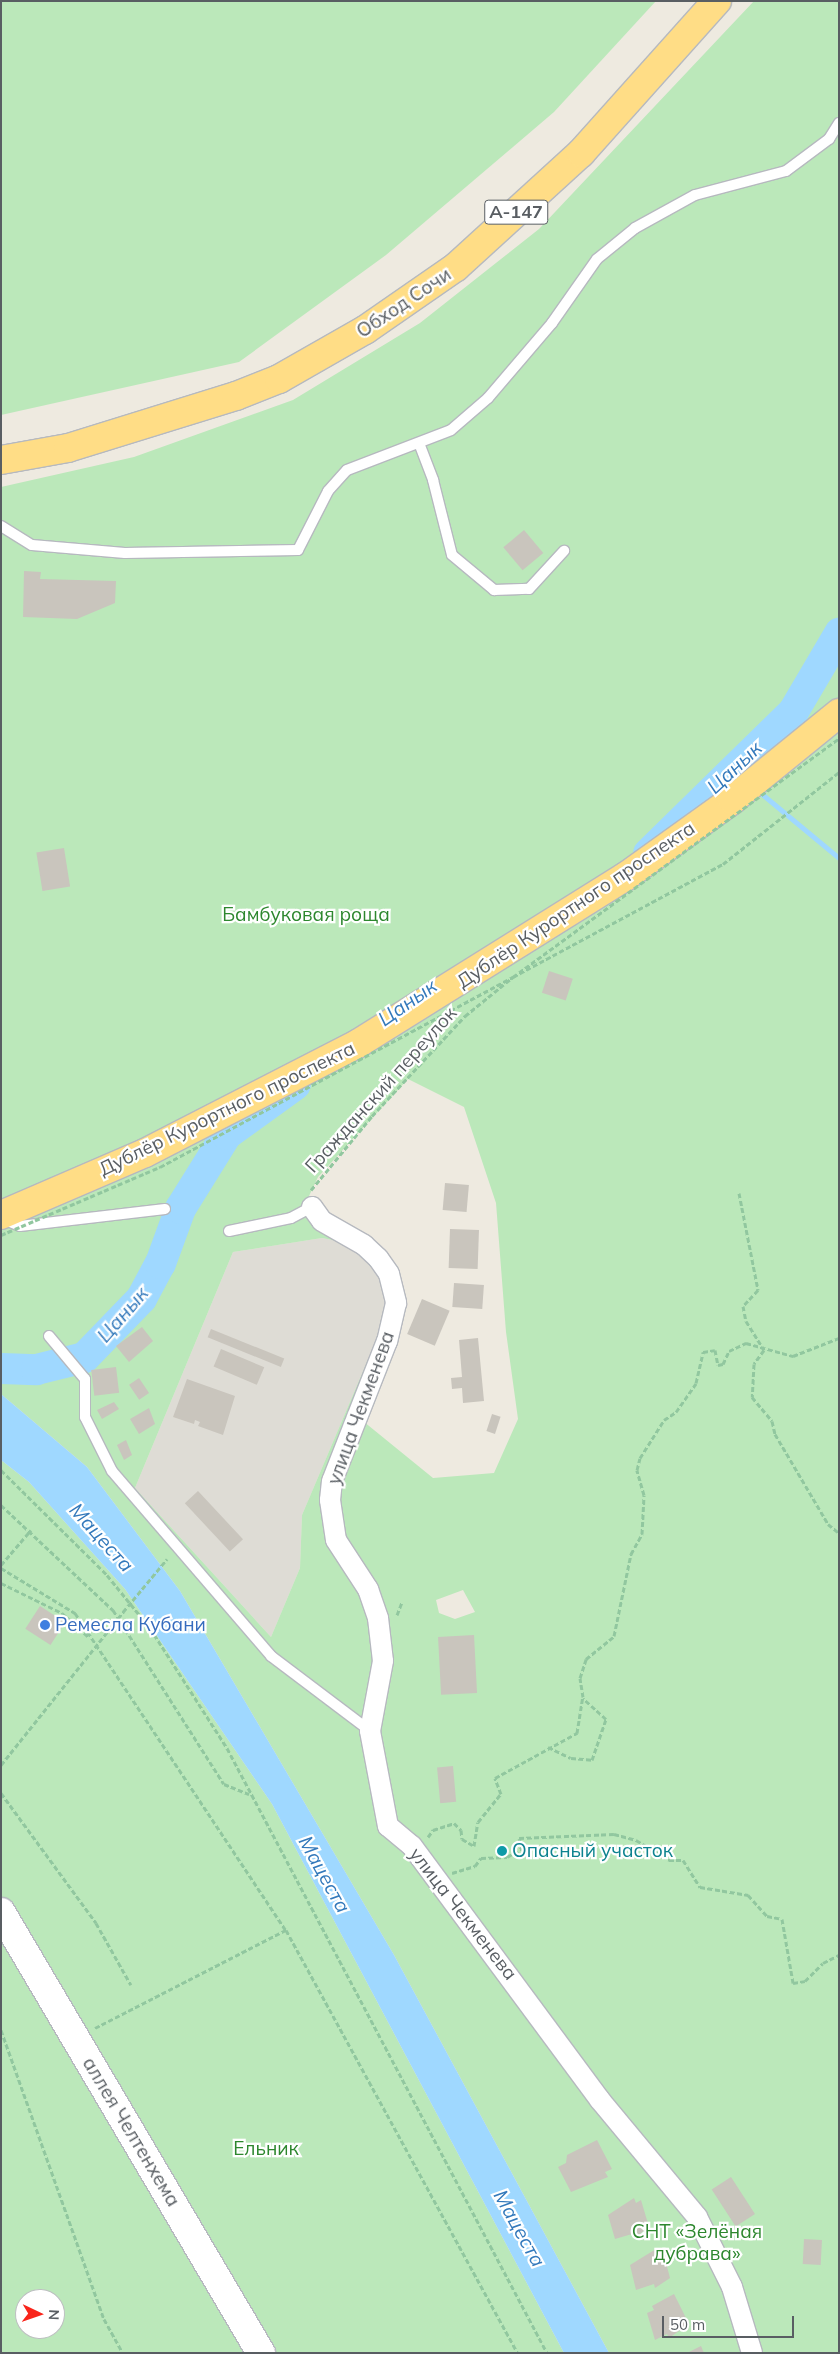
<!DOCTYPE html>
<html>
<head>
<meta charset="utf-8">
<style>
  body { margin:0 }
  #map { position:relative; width:840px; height:2354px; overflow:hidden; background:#eeeae0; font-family:Mulish,sans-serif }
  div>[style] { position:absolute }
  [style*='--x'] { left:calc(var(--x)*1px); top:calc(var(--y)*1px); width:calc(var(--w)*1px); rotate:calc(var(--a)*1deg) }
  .industrial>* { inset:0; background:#dedcd5 }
  .green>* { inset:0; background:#bbe8ba }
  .water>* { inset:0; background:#9fd8ff }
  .stream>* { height:5px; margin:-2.5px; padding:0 2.5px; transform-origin:2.5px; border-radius:2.5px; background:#9fd8ff }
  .river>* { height:31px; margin:-15.5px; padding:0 15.5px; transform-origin:15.5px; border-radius:15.5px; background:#9fd8ff }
  .building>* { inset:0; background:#c9c5bd; transform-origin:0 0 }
  .path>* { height:3px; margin-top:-1.5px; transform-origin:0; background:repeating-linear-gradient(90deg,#91c79f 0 5px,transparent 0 7.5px) }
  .roads { filter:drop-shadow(1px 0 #b6b9bf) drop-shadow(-1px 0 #b6b9bf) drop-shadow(0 1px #b6b9bf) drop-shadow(0 -1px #b6b9bf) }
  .lane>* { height:10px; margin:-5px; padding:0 5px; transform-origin:5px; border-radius:5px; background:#fff }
  .street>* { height:20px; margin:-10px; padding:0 10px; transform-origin:10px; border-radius:10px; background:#fff }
  .secondary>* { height:28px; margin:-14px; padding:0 14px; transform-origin:14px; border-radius:14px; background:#fff }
  .highway>* { height:28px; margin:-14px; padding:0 14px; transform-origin:14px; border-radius:14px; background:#ffdd86 }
  .path-bridge>* { height:3px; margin-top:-1.5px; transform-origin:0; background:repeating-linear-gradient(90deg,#91c79f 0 5px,transparent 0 7.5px) }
  .dots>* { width:14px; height:14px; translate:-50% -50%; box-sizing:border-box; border:2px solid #fff; border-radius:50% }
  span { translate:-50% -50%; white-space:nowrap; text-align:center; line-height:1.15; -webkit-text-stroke:4.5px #fff; paint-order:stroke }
  .shield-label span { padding:1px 4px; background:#fff; border:1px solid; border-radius:4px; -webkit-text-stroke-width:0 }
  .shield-label { font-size:18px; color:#595e63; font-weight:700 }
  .street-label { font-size:19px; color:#595e63 }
  .park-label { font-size:19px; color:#2d872e }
  .shop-label { font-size:19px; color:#366cbe }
  .left { translate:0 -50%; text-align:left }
  .culture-label { font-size:19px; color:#0d838f }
  .water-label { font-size:20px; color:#3379bb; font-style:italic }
  .frame { position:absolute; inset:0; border:2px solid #595e63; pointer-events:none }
  .north { position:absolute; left:15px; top:2289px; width:50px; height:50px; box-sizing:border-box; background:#fff; border:1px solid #bdbfc1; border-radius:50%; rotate:93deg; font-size:14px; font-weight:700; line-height:20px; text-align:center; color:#595e63 }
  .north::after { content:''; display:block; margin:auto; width:18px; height:22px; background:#f9251b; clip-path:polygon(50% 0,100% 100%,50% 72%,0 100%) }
  .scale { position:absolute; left:662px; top:2316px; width:132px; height:22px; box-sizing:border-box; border:2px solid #595e63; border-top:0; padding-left:6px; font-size:15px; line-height:18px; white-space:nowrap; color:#595e63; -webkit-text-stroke:4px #fff; paint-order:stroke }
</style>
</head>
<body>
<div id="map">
  <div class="industrial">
    <i style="clip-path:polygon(322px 1238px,348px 1243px,374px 1261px,389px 1310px,302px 1515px,300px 1568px,271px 1637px,135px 1488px,233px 1252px)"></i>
  </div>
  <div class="green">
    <i style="clip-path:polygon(1px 1px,656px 1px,554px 112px,386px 255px,239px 362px,1px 415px)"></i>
    <i style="clip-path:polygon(evenodd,754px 1px,839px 1px,839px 2353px,609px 2353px,394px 1955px,180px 1591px,87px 1467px,1px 1394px,1px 487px,134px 457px,293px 400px,420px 323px,539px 229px,754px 1px,408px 1079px,464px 1107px,496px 1203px,506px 1332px,518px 1419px,494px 1473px,433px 1478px,358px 1417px,387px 1341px,396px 1303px,394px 1288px,378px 1258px,364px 1245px,315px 1214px,309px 1196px,318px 1177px,408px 1079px,754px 1px,322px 1238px,348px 1243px,374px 1261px,389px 1310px,302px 1515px,300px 1568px,271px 1637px,135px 1488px,233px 1252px,322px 1238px,754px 1px,463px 1590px,475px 1612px,455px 1619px,439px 1613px,436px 1600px,463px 1590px)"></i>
    <i style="clip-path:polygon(evenodd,1px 1460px,29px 1482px,125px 1589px,272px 1804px,564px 2353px,1px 2353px,1px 1460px,25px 2299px,55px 2299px,55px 2329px,25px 2329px,25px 2299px)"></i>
  </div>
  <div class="water">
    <i style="clip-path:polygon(1px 1394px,87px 1467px,180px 1591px,394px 1955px,609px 2353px,564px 2353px,272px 1804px,125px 1589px,29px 1482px,1px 1460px)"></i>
  </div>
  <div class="stream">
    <i style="--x:732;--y:769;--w:16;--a:40"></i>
    <i style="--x:757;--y:790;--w:107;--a:39.7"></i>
  </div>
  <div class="river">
    <i style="--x:648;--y:853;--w:203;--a:-44.4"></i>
    <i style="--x:793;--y:711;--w:91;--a:-59.5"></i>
    <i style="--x:1;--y:1368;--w:35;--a:2"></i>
    <i style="--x:36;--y:1369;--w:49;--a:-14"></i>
    <i style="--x:84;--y:1357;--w:82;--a:-46"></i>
    <i style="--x:141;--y:1298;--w:40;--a:-62"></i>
    <i style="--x:160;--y:1263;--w:59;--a:-70"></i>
    <i style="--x:180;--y:1208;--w:87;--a:-58.1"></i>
    <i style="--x:226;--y:1134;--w:85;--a:-35.9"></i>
  </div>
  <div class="building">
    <i style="left:524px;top:530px;width:30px;height:27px;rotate:50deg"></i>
    <i style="clip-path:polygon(24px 571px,41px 572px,40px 579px,116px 581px,115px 603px,77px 619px,23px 617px)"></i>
    <i style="left:64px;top:848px;width:39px;height:28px;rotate:81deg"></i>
    <i style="left:549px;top:971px;width:25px;height:23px;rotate:18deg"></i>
    <i style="left:445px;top:1183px;width:24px;height:27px;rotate:5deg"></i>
    <i style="left:450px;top:1229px;width:29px;height:39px;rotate:2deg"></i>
    <i style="left:454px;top:1283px;width:30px;height:24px;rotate:4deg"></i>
    <i style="left:422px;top:1299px;width:30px;height:38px;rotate:23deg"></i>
    <i style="clip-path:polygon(142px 1327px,153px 1341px,129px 1362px,116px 1346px)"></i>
    <i style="left:211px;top:1329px;width:79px;height:9px;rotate:22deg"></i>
    <i style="clip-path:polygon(478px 1338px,484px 1401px,463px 1403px,462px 1388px,452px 1389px,451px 1378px,462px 1377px,459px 1340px)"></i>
    <i style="left:221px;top:1349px;width:47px;height:19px;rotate:23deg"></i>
    <i style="left:116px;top:1367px;width:26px;height:25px;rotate:83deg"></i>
    <i style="left:139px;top:1378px;width:18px;height:12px;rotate:56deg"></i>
    <i style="clip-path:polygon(187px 1379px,235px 1396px,223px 1435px,198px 1426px,200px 1422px,195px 1420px,194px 1424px,173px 1417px)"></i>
    <i style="clip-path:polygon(114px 1402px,119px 1409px,102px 1419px,97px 1410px)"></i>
    <i style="clip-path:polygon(149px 1408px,155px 1424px,139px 1434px,130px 1419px)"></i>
    <i style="left:492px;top:1414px;width:9px;height:18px;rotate:18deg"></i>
    <i style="clip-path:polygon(126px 1440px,132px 1455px,124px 1460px,117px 1445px)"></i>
    <i style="left:198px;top:1491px;width:66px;height:18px;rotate:47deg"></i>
    <i style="left:40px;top:1606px;width:30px;height:27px;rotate:33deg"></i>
    <i style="left:474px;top:1635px;width:58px;height:36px;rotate:87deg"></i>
    <i style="left:453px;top:1766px;width:36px;height:16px;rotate:85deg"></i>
    <i style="clip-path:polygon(597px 2140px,612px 2169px,605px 2172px,608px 2177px,571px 2192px,558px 2167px,566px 2163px,567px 2155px)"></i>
    <i style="left:731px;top:2177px;width:44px;height:23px;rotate:57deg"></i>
    <i style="clip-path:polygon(634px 2198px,636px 2203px,641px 2200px,649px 2227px,634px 2238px,632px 2234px,615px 2239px,608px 2215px)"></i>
    <i style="left:804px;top:2239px;width:18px;height:25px;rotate:3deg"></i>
    <i style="clip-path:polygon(656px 2249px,658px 2253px,663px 2251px,670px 2278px,655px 2288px,654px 2284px,636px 2290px,630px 2265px)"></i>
    <i style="clip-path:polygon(674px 2294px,689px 2324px,669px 2338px,667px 2334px,655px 2340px,647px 2313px,654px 2310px,652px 2306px)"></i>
    <i style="clip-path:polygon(701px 2346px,704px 2353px,687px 2353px)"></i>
  </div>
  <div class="path">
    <i style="--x:311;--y:1190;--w:96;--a:-50.5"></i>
    <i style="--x:372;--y:1116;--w:137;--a:-47.1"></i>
    <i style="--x:465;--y:1016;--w:62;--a:-39.1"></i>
    <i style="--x:513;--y:977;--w:238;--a:-28.3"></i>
    <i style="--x:723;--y:864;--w:148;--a:-38.4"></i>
    <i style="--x:739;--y:1193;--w:99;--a:78.9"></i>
    <i style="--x:758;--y:1290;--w:22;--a:133"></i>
    <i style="--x:743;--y:1306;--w:15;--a:79"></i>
    <i style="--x:746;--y:1321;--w:34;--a:58"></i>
    <i style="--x:764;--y:1350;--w:17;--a:126"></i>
    <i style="--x:754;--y:1364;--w:33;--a:93"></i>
    <i style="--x:752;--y:1397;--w:31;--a:50"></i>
    <i style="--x:772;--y:1421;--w:13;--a:77"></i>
    <i style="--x:775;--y:1434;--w:104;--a:59.5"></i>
    <i style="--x:828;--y:1524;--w:14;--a:39"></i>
    <i style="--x:1;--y:1470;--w:149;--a:44.7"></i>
    <i style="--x:107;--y:1575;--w:68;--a:50.9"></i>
    <i style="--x:150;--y:1628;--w:143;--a:57.3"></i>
    <i style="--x:227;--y:1748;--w:684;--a:62.12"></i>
    <i style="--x:1;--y:1505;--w:154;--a:43.2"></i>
    <i style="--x:113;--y:1610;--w:206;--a:57.5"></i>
    <i style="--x:224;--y:1784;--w:27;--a:22"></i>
    <i style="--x:1;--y:1565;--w:46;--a:-49.4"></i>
    <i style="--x:1;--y:1568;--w:87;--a:31.3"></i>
    <i style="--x:75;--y:1613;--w:381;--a:56.4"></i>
    <i style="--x:286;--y:1930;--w:482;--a:61.3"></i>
    <i style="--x:1;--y:1583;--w:68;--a:26.2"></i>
    <i style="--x:62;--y:1613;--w:36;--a:42"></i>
    <i style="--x:397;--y:1615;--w:14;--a:-69"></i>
    <i style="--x:548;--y:1747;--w:25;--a:26"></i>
    <i style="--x:571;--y:1758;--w:21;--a:5"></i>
    <i style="--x:592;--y:1760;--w:43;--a:-71.1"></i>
    <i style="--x:606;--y:1719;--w:31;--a:-138"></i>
    <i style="--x:1;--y:1765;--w:196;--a:-51.4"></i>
    <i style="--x:1;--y:1793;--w:161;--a:53.8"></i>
    <i style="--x:96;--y:1923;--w:71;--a:60.6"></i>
    <i style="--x:428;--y:1837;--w:9;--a:-54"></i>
    <i style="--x:433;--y:1830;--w:22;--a:-18"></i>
    <i style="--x:454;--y:1823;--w:10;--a:45"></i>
    <i style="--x:461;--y:1830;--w:9;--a:84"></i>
    <i style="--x:462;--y:1839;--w:14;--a:30"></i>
    <i style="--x:474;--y:1846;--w:24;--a:-81"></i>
    <i style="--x:478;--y:1822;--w:36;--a:-51"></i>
    <i style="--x:501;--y:1794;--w:17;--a:-111"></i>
    <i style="--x:495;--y:1778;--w:94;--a:-28.8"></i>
    <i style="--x:577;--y:1733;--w:36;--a:-81"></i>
    <i style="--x:583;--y:1697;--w:19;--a:-99"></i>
    <i style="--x:580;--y:1678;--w:20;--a:-72"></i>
    <i style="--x:586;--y:1659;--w:36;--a:-39"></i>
    <i style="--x:614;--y:1636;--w:84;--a:-78.3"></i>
    <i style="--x:631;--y:1554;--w:23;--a:-61"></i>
    <i style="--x:642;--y:1534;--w:39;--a:-87"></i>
    <i style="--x:644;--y:1495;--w:26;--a:-106"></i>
    <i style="--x:637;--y:1470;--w:12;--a:-76"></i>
    <i style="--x:640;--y:1458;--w:45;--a:-57.7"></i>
    <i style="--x:664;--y:1420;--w:14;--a:-34"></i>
    <i style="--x:676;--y:1412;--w:35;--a:-55"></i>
    <i style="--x:696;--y:1383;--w:32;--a:-77"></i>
    <i style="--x:703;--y:1352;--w:12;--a:-9"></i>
    <i style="--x:715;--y:1350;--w:15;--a:79"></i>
    <i style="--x:718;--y:1365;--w:5;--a:-11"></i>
    <i style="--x:723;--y:1364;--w:14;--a:-65"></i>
    <i style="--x:729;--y:1351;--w:19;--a:-25"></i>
    <i style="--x:746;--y:1343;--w:49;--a:15.5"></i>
    <i style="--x:793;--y:1356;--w:49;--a:-21.4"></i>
    <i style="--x:452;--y:1873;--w:24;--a:-17"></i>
    <i style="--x:475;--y:1866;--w:10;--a:-53"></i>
    <i style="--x:481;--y:1858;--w:26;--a:-2"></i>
    <i style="--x:507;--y:1857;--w:17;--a:-31"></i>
    <i style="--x:522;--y:1848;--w:10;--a:-107"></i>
    <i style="--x:519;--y:1838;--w:95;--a:-2.4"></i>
    <i style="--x:614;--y:1834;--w:23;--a:15"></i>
    <i style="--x:636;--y:1840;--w:39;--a:31"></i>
    <i style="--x:669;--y:1860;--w:14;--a:0"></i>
    <i style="--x:683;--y:1860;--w:32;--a:58"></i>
    <i style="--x:700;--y:1887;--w:49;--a:9.5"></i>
    <i style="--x:748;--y:1895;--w:28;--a:48"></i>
    <i style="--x:767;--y:1916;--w:15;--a:11"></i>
    <i style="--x:782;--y:1919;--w:65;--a:80.2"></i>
    <i style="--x:793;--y:1983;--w:12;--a:-9"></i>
    <i style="--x:805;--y:1981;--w:25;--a:-45"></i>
    <i style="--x:823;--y:1963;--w:18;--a:-27"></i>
    <i style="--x:95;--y:2028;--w:215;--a:-27.2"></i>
    <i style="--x:1;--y:2030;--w:307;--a:70.4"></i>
    <i style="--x:104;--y:2319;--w:39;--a:61"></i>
  </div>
  <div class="roads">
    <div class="lane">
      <i style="--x:419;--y:443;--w:40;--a:69"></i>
      <i style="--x:433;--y:480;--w:77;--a:75.8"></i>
      <i style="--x:452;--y:555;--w:55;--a:39.8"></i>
      <i style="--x:494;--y:590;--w:35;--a:-2"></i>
      <i style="--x:529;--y:589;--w:52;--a:-47.4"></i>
      <i style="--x:1;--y:526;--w:36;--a:32"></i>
      <i style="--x:32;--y:545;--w:93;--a:4.9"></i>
      <i style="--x:125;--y:553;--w:173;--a:-1"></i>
      <i style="--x:298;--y:550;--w:66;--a:-63"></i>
      <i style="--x:328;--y:491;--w:28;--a:-48"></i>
      <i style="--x:347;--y:470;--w:111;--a:-21"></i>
      <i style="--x:451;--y:430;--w:49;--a:-40.9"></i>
      <i style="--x:488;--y:398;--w:99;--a:-49.5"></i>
      <i style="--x:552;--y:323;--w:78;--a:-54.9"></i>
      <i style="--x:597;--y:259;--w:49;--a:-39.2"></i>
      <i style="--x:635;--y:228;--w:68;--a:-28.8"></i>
      <i style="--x:695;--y:195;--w:94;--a:-14.8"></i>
      <i style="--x:786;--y:171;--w:54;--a:-36.7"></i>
      <i style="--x:829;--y:139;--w:19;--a:-58"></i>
      <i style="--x:3;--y:1219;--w:18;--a:22"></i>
      <i style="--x:20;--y:1226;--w:146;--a:-6.7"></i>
      <i style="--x:229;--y:1231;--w:63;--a:-11.8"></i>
      <i style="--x:291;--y:1218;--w:24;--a:-28"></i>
      <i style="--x:49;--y:1336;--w:56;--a:50.1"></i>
      <i style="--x:85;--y:1379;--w:38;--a:90"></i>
      <i style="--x:85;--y:1417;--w:60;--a:63.4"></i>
      <i style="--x:112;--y:1471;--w:244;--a:49.3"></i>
      <i style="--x:271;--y:1656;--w:124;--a:37.1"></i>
    </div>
    <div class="street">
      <i style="--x:312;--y:1207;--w:17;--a:54"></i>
      <i style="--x:322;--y:1221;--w:48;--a:29.7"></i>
      <i style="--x:364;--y:1245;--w:19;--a:43"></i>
      <i style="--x:378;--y:1258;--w:19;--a:55"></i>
      <i style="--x:389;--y:1274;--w:30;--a:76"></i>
      <i style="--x:396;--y:1303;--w:39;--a:103"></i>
      <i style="--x:387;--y:1341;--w:150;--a:111.4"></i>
      <i style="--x:332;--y:1481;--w:19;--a:96"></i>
      <i style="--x:330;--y:1500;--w:40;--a:81.5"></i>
      <i style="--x:336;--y:1540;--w:59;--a:56.9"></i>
      <i style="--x:368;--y:1589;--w:31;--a:71"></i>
      <i style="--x:378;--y:1618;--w:43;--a:83.4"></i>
      <i style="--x:383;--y:1661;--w:71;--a:100.5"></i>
      <i style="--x:370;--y:1731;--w:97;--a:79.3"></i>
      <i style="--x:388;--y:1826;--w:31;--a:40"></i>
      <i style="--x:412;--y:1846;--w:316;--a:53.5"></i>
      <i style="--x:600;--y:2100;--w:152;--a:50.3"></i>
      <i style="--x:697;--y:2217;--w:78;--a:63.4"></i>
      <i style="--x:732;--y:2287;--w:69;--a:73.1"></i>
    </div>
    <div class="secondary">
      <i style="--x:1;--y:1912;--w:512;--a:59.48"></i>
    </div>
    <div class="highway">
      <i style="--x:1;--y:460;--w:68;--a:-10.2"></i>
      <i style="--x:68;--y:448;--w:176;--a:-17.2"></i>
      <i style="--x:236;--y:396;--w:46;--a:-21.6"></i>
      <i style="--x:279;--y:379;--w:99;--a:-29.7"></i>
      <i style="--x:365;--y:330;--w:111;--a:-34.7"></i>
      <i style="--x:456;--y:267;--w:169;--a:-42.4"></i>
      <i style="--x:581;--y:153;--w:204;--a:-48.2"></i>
      <i style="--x:1;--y:1215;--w:157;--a:-23.3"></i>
      <i style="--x:145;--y:1153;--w:241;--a:-27.2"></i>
      <i style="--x:359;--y:1043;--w:314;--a:-32"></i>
      <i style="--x:625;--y:877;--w:132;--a:-35.7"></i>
      <i style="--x:732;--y:800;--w:138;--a:-39.1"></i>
    </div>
  </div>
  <div class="path-bridge">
    <i style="--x:1;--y:1235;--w:173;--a:-23.2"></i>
    <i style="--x:160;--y:1167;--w:401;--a:-28.3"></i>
    <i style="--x:513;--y:977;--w:404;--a:-36.2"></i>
    <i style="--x:123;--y:1612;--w:69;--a:-50.3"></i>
  </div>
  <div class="dots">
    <i style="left:45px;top:1625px;background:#3f7fe0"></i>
    <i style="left:502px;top:1851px;background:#0f9aa8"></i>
  </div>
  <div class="shield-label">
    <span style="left:516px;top:212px">А-147</span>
  </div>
  <div class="street-label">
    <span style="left:404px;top:303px;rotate:-34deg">Обход Сочи</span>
    <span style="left:576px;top:905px;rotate:-34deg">Дублёр Курортного проспекта</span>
    <span style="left:381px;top:1090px;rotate:-48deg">Гражданский переулок</span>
    <span style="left:227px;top:1109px;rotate:-26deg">Дублёр Курортного проспекта</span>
    <span style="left:361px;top:1408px;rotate:-70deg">улица Чекменева</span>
    <span style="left:463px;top:1914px;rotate:52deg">улица Чекменева</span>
    <span style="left:131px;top:2132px;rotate:59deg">аллея Челтенхема</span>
  </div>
  <div class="park-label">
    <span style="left:306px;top:915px">Бамбуковая роща</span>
    <span style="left:266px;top:2149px">Ельник</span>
    <span style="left:697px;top:2243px">СНТ «Зелёная<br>дубрава»</span>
  </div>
  <div class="shop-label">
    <span class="left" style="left:55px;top:1625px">Ремесла Кубани</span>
  </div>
  <div class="culture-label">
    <span class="left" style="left:512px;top:1851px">Опасный участок</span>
  </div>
  <div class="water-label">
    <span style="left:734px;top:767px;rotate:-43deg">Цанык</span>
    <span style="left:407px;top:1002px;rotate:-35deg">Цанык</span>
    <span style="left:122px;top:1314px;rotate:-49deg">Цанык</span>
    <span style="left:102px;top:1537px;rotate:48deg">Мацеста</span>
    <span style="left:325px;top:1874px;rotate:61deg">Мацеста</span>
    <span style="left:520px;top:2228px;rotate:61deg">Мацеста</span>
  </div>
  <div class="frame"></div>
  <div class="north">N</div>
  <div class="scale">50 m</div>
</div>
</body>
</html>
